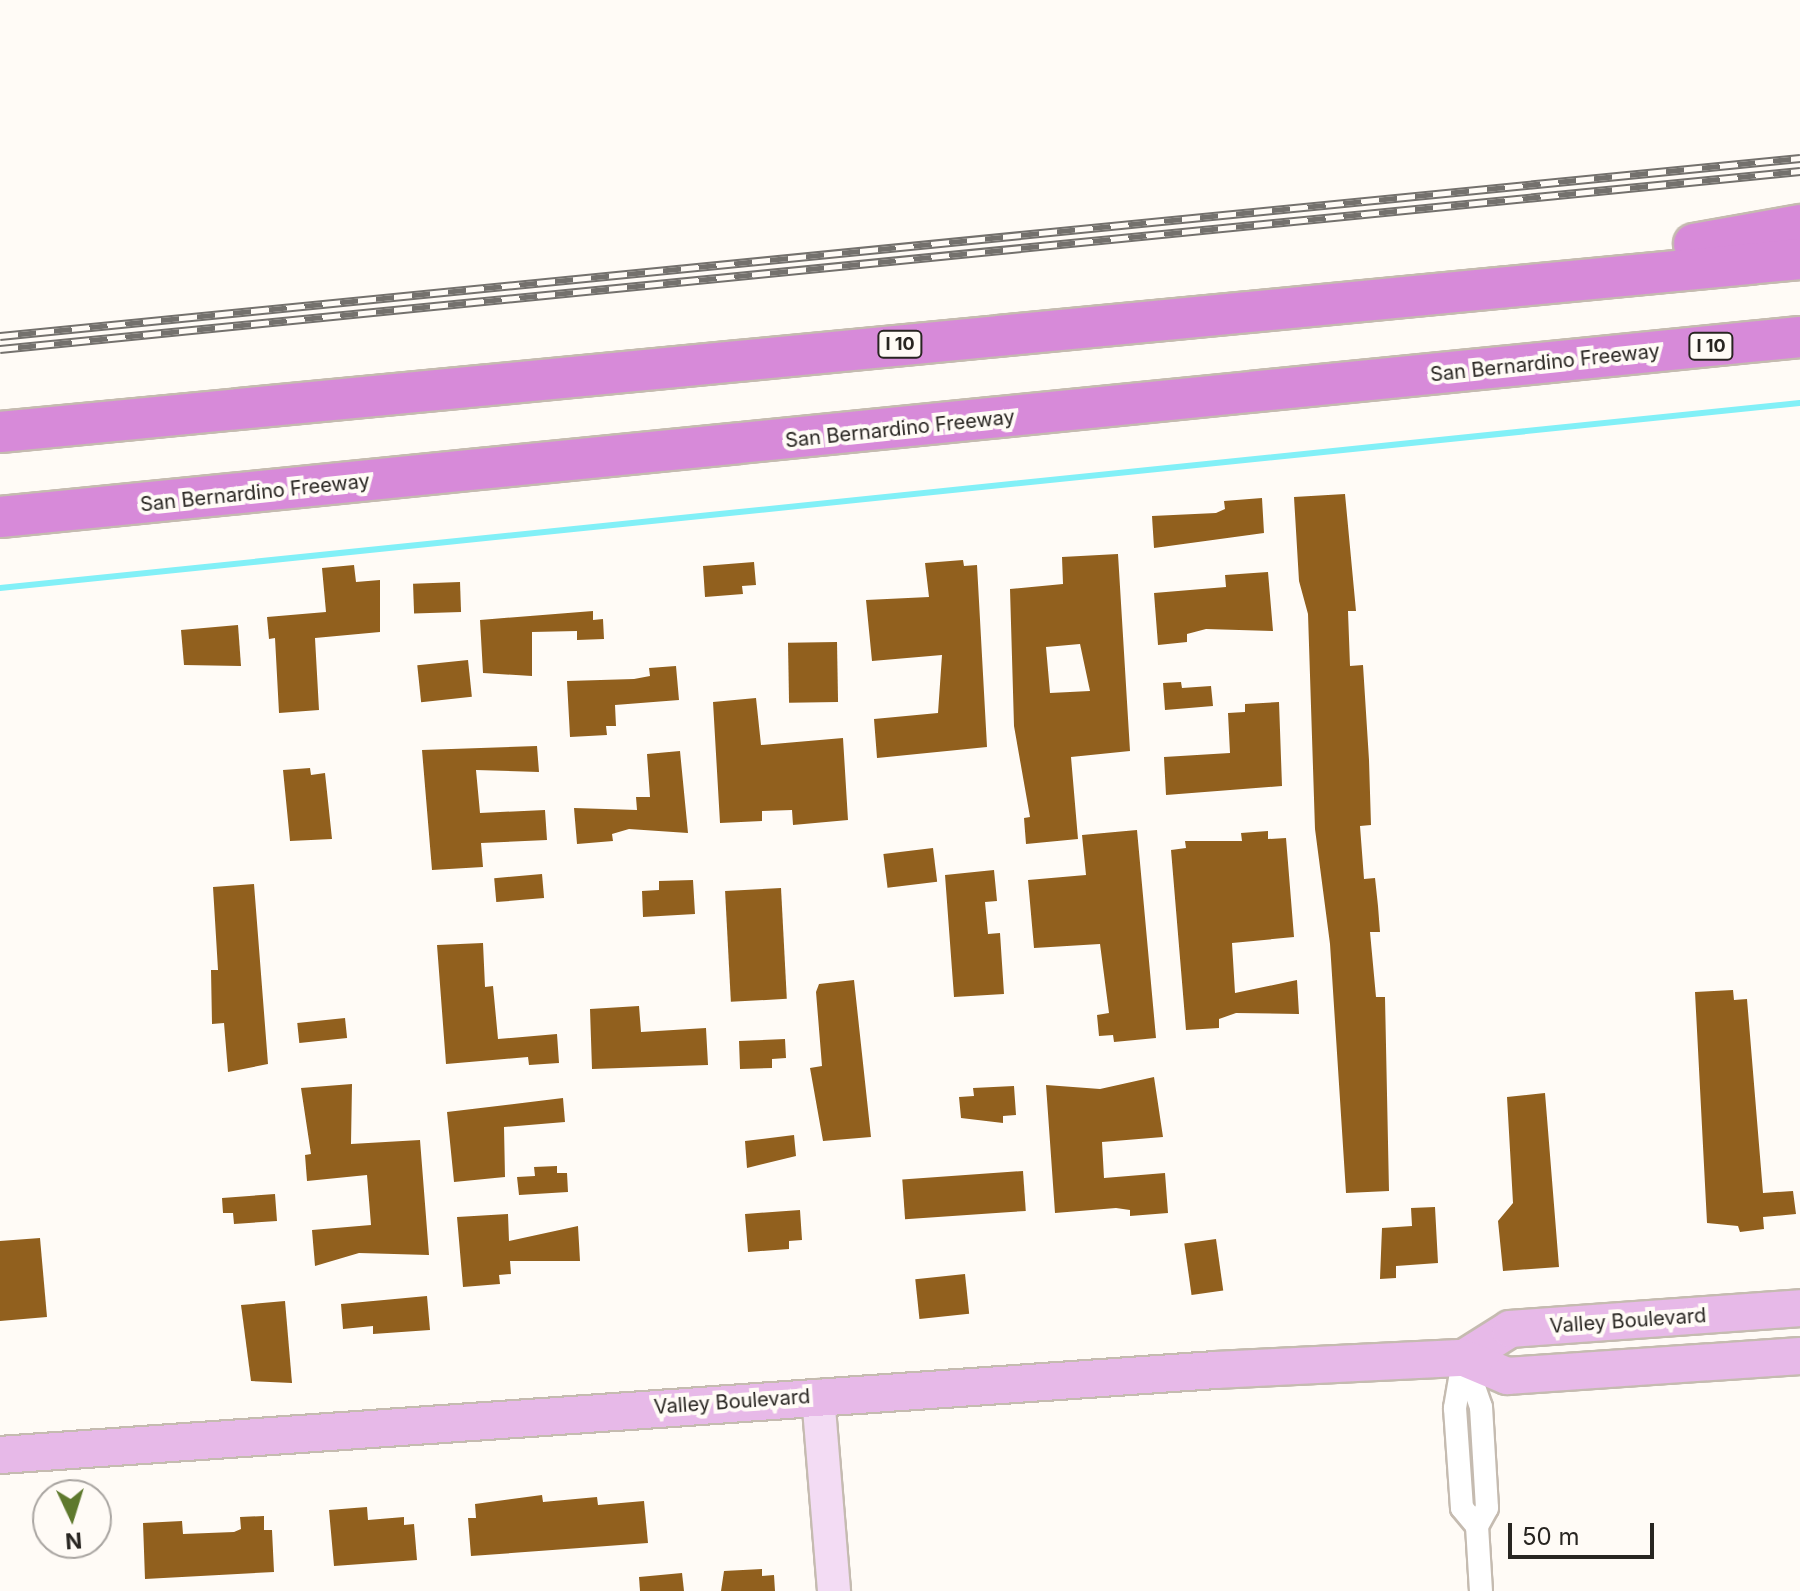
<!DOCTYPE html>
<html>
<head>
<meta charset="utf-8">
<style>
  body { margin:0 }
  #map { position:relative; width:1800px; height:1591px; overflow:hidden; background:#fffbf6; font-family:Inter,sans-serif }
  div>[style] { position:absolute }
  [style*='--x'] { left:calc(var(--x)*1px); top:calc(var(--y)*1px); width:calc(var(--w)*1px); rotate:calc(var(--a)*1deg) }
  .stream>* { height:6px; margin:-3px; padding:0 3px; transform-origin:3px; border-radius:3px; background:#82f0f7 }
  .building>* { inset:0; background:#91601e; transform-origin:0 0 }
  .roads { filter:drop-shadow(2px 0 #c5bbb0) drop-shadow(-2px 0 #c5bbb0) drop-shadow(0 2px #c5bbb0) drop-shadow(0 -2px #c5bbb0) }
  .street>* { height:22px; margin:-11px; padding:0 11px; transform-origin:11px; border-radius:11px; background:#fff }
  .secondary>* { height:32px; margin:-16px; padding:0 16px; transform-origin:16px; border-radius:16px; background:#f3dcf4 }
  .primary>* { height:36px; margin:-18px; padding:0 18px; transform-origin:18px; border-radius:18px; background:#e7b9e8 }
  .highway>* { height:40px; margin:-20px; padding:0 20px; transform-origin:20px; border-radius:20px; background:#d78ad9 }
  .rail>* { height:9px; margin-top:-4.5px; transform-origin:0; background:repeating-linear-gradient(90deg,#fffbf6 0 18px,#74716d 0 36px); box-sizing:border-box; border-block:2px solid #74716d }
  span { translate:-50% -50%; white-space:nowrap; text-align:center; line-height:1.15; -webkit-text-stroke:8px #fffbf6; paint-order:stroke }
  .shield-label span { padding:2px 6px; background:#fffbf6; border:2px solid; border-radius:6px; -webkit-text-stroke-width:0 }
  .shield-label { font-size:18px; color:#282521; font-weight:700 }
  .street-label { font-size:20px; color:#282521 }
  .north { position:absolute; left:32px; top:1479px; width:80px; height:80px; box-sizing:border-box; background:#fffbf6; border:2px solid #a9a5a1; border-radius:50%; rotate:176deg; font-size:22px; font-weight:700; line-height:32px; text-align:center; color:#282521 }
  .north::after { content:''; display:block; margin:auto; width:28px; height:36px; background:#5e792d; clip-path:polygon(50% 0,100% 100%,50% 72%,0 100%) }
  .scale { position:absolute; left:1508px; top:1523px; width:146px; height:36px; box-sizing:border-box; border:4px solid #282521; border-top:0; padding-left:10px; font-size:24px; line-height:28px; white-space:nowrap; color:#282521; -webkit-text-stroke:6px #fffbf6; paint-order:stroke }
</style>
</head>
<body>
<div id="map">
  <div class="stream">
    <i style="--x:0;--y:588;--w:1809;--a:-5.87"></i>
  </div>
  <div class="building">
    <i style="clip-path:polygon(1345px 494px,1356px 611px,1348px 611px,1350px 666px,1363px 665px,1369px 760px,1371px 825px,1360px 826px,1364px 879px,1375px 878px,1378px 906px,1380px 932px,1370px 932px,1376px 997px,1385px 997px,1389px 1191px,1346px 1193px,1330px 944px,1315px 829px,1308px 614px,1299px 581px,1294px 497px)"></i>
    <i style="clip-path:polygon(1262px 498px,1264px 533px,1154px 548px,1152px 516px,1216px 513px,1225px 509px,1224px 501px)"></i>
    <i style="clip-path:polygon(evenodd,1118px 554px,1130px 751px,1071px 757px,1078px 839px,1026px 844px,1024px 818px,1030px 817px,1014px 726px,1010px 589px,1063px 584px,1062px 557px,1118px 554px,1080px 644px,1090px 691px,1050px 693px,1046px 647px,1080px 644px)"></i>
    <i style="clip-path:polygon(963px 560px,964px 566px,977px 565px,987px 747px,877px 758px,874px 719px,938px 713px,942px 655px,872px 661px,866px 600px,929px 597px,925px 563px)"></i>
    <i style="clip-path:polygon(754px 562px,756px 585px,742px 586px,743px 594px,705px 597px,703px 566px)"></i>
    <i style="clip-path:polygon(354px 565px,356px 582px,380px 580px,380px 632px,315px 638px,319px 710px,279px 713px,275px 638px,269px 639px,267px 617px,326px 612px,322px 568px)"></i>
    <i style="clip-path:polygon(1268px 572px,1273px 631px,1206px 629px,1187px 634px,1187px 642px,1158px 645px,1154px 593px,1226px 587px,1225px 575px)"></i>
    <i style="left:460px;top:582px;width:30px;height:47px;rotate:88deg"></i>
    <i style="clip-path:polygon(593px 611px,593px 620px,603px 619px,604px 639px,577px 640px,577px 631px,532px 632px,532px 676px,483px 673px,480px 620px)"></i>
    <i style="clip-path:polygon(238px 625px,241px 666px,184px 665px,181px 630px)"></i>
    <i style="left:837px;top:642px;width:60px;height:49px;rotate:89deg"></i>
    <i style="left:468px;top:660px;width:37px;height:51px;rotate:84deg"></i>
    <i style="clip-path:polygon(676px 666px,679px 700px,615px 705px,616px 726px,606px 726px,607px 735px,570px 737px,567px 681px,634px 679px,650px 676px,649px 668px)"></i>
    <i style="clip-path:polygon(1181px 682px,1182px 688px,1211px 686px,1213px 706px,1165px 710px,1163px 683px)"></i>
    <i style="clip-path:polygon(756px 698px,761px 745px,843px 738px,848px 820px,793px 825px,792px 810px,762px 811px,762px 821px,720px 823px,713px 702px)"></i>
    <i style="clip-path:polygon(1279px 702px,1282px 786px,1166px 795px,1164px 757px,1230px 753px,1228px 713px,1245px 712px,1245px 704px)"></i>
    <i style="clip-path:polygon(537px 746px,539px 772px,476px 770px,480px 813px,545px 810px,547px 840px,481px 843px,483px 867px,432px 870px,422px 750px)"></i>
    <i style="clip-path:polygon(680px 751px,688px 833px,629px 829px,612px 834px,613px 841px,577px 844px,574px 808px,637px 810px,636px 797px,650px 797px,647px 754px)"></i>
    <i style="clip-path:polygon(310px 768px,311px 775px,325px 773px,332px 839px,290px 841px,283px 770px)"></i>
    <i style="clip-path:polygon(1137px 830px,1156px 1038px,1114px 1042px,1113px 1035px,1099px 1036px,1097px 1015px,1109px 1013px,1100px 944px,1034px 948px,1028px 880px,1086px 875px,1082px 835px)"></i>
    <i style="clip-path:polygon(1268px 831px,1268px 839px,1286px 838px,1294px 937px,1232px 943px,1235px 993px,1297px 980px,1299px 1014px,1236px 1013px,1219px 1019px,1219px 1028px,1186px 1030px,1171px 850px,1186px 848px,1185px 841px,1242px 841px,1241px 833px)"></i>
    <i style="left:933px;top:848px;width:34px;height:50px;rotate:83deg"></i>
    <i style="clip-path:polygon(994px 870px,997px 901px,985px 902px,988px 934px,1000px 933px,1004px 994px,954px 997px,945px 875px)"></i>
    <i style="left:542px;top:874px;width:24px;height:48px;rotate:85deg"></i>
    <i style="clip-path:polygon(693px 880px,695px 914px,643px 917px,642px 891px,659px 890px,659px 881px)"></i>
    <i style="clip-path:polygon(254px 884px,268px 1064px,228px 1072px,224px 1023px,212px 1024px,211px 970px,218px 970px,213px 887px)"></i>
    <i style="left:781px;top:888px;width:111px;height:56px;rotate:87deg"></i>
    <i style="clip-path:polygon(483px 943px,485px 987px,493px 986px,498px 1039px,557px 1034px,559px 1063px,529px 1065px,528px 1057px,446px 1064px,437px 945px)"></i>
    <i style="clip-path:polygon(854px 980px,871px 1137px,823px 1141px,810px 1068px,822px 1066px,816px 992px,819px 984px)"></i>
    <i style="clip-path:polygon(1733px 990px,1734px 1000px,1747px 999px,1763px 1193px,1793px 1191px,1796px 1214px,1763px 1217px,1764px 1229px,1740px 1232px,1738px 1226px,1707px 1223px,1695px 992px)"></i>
    <i style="clip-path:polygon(639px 1006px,641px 1032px,706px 1028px,708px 1065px,592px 1069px,590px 1009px)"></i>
    <i style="left:345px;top:1018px;width:20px;height:48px;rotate:84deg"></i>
    <i style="clip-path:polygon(785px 1039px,786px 1058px,772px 1059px,772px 1068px,740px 1069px,739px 1041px)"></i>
    <i style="clip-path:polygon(1154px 1077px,1163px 1137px,1102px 1142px,1104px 1178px,1165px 1173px,1168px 1213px,1130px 1216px,1130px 1210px,1116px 1208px,1055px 1213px,1046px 1085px,1100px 1089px)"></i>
    <i style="clip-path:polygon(352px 1084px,351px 1144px,420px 1140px,429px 1255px,359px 1253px,315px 1266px,312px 1230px,371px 1225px,367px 1175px,307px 1181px,305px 1155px,311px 1154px,301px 1088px)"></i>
    <i style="clip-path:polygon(1014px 1086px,1016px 1115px,1003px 1116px,1003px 1123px,961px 1118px,959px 1097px,974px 1096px,973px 1088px)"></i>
    <i style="clip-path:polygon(1545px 1093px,1559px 1267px,1503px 1271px,1498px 1221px,1513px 1203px,1507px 1097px)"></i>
    <i style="clip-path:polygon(563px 1098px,565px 1122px,504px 1127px,505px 1177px,454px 1182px,447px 1112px)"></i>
    <i style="clip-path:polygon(794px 1135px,796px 1156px,747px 1168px,745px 1141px)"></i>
    <i style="clip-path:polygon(557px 1166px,557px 1173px,567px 1173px,568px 1192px,519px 1195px,517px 1177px,535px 1176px,534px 1167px)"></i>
    <i style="left:1023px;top:1171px;width:40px;height:121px;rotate:86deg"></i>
    <i style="clip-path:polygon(275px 1194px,277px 1221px,234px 1224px,233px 1213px,223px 1213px,222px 1198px)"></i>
    <i style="clip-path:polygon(1435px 1207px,1438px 1263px,1396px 1266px,1396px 1278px,1380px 1279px,1382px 1228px,1412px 1226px,1411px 1208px)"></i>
    <i style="clip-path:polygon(800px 1210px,802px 1240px,789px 1241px,789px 1249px,748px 1252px,745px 1214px)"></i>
    <i style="clip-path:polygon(508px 1214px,509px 1241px,578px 1226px,580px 1261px,510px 1261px,511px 1274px,499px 1275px,500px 1284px,463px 1287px,457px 1217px)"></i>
    <i style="clip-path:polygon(40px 1238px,47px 1317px,0 1321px,0 1241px)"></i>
    <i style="left:1216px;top:1239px;width:52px;height:32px;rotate:82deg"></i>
    <i style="left:965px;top:1274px;width:40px;height:50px;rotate:84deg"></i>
    <i style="clip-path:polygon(427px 1296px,430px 1330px,373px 1334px,373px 1326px,343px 1329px,341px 1304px)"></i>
    <i style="clip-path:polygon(285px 1301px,292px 1383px,251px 1381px,241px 1305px)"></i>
    <i style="clip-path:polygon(542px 1495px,543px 1502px,597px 1497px,598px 1505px,644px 1501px,648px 1543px,471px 1556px,468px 1518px,476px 1518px,475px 1504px)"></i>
    <i style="clip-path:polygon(367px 1507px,368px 1520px,404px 1517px,404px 1525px,414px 1524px,417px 1560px,334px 1566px,329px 1510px)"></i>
    <i style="clip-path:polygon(264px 1516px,264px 1530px,272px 1530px,274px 1572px,145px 1579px,143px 1523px,182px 1521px,183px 1534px,234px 1532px,241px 1529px,240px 1517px)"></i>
    <i style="clip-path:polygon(762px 1569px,762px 1576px,774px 1575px,775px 1591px,721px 1591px,724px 1571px)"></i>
    <i style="clip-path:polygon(682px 1573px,684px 1591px,640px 1591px,639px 1577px)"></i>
  </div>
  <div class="roads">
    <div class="street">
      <i style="--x:1464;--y:1358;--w:52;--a:70.9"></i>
      <i style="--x:1481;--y:1407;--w:101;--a:86.6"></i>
      <i style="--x:1487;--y:1508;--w:21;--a:119"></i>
      <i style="--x:1477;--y:1526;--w:65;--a:86.5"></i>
      <i style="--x:1463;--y:1361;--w:48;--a:99.7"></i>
      <i style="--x:1455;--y:1408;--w:100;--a:86"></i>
      <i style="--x:1462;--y:1508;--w:23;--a:50"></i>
    </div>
    <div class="secondary">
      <i style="--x:818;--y:1396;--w:196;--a:85.3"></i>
    </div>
    <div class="primary">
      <i style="--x:1464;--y:1358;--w:54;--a:-32.2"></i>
      <i style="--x:1510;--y:1329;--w:291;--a:-4.1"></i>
      <i style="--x:0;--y:1455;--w:1218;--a:-4"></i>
      <i style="--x:1215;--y:1370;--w:249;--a:-2.8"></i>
      <i style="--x:1464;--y:1358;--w:47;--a:22.7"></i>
      <i style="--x:1507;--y:1376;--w:294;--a:-3.9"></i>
    </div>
    <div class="highway">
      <i style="--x:1694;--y:244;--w:108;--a:-10.2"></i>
      <i style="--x:0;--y:432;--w:1808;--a:-5.49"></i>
      <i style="--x:0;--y:517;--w:1809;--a:-5.71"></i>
    </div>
  </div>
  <div class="rail">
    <i style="--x:0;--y:336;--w:1809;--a:-5.65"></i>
    <i style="--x:0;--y:349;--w:1809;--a:-5.65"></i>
  </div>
  <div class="shield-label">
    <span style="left:900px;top:344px">I 10</span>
    <span style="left:1711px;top:346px">I 10</span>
  </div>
  <div class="street-label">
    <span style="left:1545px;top:363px;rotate:-6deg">San Bernardino Freeway</span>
    <span style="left:900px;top:429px;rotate:-6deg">San Bernardino Freeway</span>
    <span style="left:255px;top:493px;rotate:-6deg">San Bernardino Freeway</span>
    <span style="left:1628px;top:1321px;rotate:-4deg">Valley Boulevard</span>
    <span style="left:732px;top:1402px;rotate:-4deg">Valley Boulevard</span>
  </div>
  <div class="north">N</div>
  <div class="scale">50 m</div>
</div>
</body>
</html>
